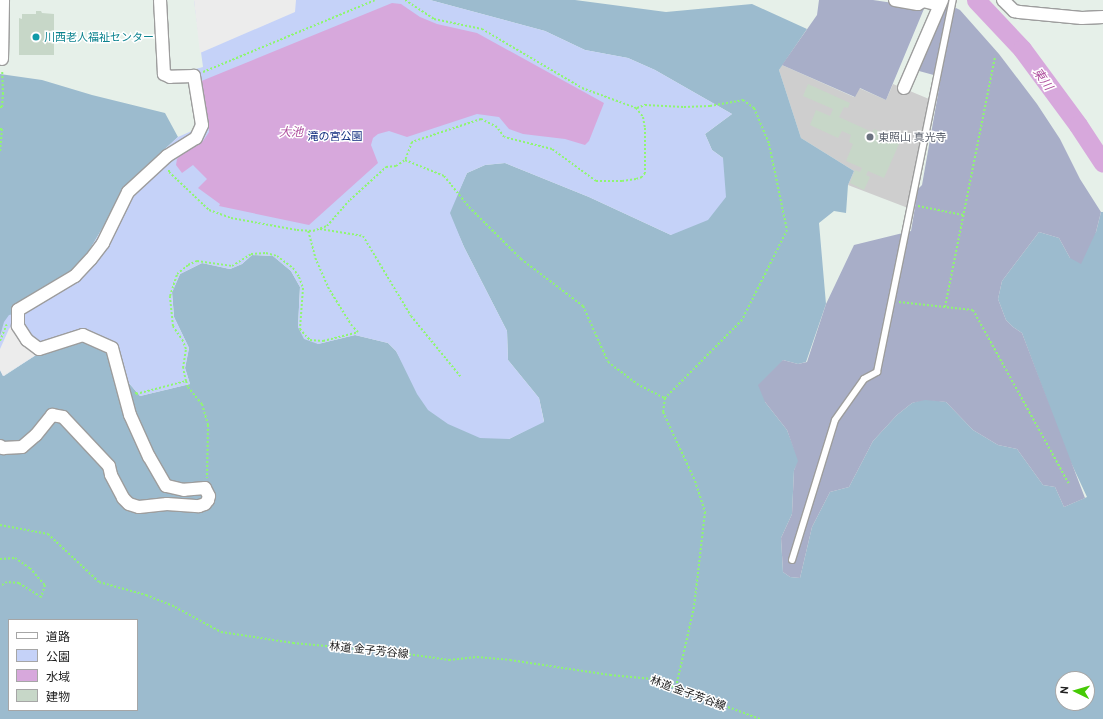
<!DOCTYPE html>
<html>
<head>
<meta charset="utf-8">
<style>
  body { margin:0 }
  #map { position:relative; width:1103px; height:719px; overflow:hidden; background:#e6f0e9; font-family:Cabin,"Noto Sans JP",sans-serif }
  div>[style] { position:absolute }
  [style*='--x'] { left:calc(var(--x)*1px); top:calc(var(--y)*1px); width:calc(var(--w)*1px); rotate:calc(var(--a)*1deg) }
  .religious>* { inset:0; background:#cecece }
  .forest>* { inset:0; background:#9cbbce }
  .cemetery>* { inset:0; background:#a8aec8 }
  .park>* { inset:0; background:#c5d2f8 }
  .parking>* { inset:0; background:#ececec }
  .water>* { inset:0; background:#d7a8dc }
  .river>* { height:19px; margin:-9.5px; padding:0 9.5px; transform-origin:9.5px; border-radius:9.5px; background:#d7a8dc }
  .building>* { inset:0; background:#c7d7c8 }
  .path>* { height:2px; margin-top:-1px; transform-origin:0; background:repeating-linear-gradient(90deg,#8ff671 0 2px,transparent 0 4px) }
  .roads { filter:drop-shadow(1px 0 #9d9d9d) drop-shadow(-1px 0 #9d9d9d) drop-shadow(0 1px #9d9d9d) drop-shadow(0 -1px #9d9d9d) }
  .service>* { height:6px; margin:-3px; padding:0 3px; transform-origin:3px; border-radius:3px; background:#fff }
  .minor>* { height:12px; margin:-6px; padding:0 6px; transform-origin:6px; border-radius:6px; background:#fff }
  .dots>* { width:11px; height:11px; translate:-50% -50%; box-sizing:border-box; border:2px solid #fff; border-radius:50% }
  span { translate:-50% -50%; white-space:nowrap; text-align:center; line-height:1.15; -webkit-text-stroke:3px #fff; paint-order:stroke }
  .culture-label { font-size:11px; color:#0d838f }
  .left { translate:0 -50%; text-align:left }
  .park-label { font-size:11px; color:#0e2a7d }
  .worship-label { font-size:11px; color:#5b616d }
  .street-label { font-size:11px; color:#202020 }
  .water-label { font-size:12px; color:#ae4e9d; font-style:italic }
  .legend { position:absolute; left:8px; top:619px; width:130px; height:92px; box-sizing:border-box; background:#fff; border:1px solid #a6a6a6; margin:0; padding:5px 7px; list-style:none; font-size:12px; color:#202020 }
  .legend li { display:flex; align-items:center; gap:8px; height:20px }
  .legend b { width:20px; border:1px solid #a6a6a6 }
  .north { position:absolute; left:1055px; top:671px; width:40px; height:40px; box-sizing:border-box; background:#fff; border:1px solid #a6a6a6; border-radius:50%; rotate:275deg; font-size:11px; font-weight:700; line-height:16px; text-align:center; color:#202020 }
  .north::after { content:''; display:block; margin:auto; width:14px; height:18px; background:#46ca05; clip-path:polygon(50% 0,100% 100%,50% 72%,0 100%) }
</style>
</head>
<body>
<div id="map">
  <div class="religious">
    <i style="clip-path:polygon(782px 65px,854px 97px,859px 88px,886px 100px,893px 84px,929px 99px,908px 208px,848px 185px,854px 171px,801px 138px,779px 70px)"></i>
  </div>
  <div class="forest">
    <i style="clip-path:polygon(evenodd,430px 0,575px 0,666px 12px,752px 4px,807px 29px,779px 70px,801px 138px,854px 171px,848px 185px,846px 213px,834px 211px,819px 223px,826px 304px,806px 362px,798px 364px,783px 360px,765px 402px,787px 430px,799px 461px,794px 470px,792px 514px,781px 538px,783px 572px,790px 577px,800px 578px,812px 527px,830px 492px,849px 487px,873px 441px,897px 415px,912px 403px,925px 399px,946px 402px,973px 430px,998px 445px,1017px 449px,1043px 485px,1055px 487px,1064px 507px,1087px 497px,1067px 454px,1022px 333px,1013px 327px,1006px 320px,998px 299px,1002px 281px,1039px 232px,1059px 238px,1070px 258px,1096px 232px,1101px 212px,1103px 212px,1103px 719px,0 719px,0 370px,4px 376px,36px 355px,84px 340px,103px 348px,113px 360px,115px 371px,128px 382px,140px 396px,190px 384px,185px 368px,189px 348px,174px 317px,172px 292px,180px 274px,202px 263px,230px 269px,242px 264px,252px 255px,273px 256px,291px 271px,300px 287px,298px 327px,318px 344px,355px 335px,388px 343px,396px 351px,404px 365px,509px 439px,544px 421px,539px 398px,508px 360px,507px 331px,464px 247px,449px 213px,467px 173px,485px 165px,505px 163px,589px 197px,671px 235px,723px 158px,712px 150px,705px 134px,732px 114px,655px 70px,628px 58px,585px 50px,545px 31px,430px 0,9px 620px,137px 620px,137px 710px,9px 710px,9px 620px,430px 0,1063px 679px,1087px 679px,1087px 703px,1063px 703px,1063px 679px)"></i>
    <i style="clip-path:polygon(0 74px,42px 80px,92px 95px,165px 113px,178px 137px,145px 167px,116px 205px,80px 266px,14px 314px,0 336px)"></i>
  </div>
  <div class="cemetery">
    <i style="clip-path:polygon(819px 0,873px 0,920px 7px,926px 4px,886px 100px,860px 88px,855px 97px,782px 65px,817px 15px)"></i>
    <i style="clip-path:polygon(944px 7px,954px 9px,956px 8px,960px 10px,999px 54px,1037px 104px,1060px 139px,1080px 179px,1101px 212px,1096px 232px,1081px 264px,1070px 258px,1059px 238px,1039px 232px,1002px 281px,998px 299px,1006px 320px,1013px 327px,1022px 333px,1085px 498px,1064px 507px,1055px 487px,1043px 485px,1017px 449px,998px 445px,973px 430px,946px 402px,925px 400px,912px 403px,897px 415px,873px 441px,849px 487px,830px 492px,812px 527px,800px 578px,790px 577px,783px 572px,781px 538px,792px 514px,794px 470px,798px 461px,787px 430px,765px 402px,758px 385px,783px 360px,798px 364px,807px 362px,826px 304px,854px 245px,911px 231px,918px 189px,922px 185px,941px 77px,919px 71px)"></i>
  </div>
  <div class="park">
    <i style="clip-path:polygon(194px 0,430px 0,545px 31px,585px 50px,628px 58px,655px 70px,732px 114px,705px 134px,712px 150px,723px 158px,726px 197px,708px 220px,671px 235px,589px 197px,505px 163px,485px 165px,467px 173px,450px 213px,464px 247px,507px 331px,508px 360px,539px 398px,544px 422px,509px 439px,480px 438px,448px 424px,428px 410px,417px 394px,396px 351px,388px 343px,355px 335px,318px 344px,304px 339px,298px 327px,300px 287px,291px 271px,273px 256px,252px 255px,242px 264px,230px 269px,202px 263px,180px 274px,172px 293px,174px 317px,189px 348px,185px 368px,190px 384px,140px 396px,128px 382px,115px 371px,113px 360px,103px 348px,84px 340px,36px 355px,3px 376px,0 370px,0 336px,4px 322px,9px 315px,14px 314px,80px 266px,116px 205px,145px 167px,178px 137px,194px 130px,197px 122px,191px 89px,192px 70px,203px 67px)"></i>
  </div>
  <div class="parking">
    <i style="clip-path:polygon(194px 0,296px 0,295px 12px,200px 53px)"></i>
    <i style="clip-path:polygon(14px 323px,24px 343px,36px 355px,3px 376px,0 370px,0 349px,9px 329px)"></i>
  </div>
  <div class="water">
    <i style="clip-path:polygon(392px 3px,401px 4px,420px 17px,437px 24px,477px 33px,604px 103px,589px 141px,585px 145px,565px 139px,523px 134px,509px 129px,499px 117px,477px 114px,407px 137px,389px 131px,378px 134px,373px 138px,371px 145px,378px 163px,309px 225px,219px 206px,220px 204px,198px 188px,207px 179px,193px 165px,182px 173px,176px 165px,177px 159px,182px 153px,203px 141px,209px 132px,208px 119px,199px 82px)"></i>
  </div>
  <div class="river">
    <i style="--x:976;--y:0;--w:67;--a:46.8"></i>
    <i style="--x:1022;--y:49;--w:94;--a:53.6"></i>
    <i style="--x:1078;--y:125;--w:45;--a:56.7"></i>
  </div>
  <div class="building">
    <i style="clip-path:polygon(36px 11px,41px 11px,42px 13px,54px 14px,54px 55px,19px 55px,19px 18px,22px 19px,22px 14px,36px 14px)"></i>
    <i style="clip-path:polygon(808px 84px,850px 103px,848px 108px,844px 107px,839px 117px,872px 132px,874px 129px,890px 136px,888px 139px,899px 144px,884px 178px,868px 171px,866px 175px,870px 177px,864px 190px,850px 183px,855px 170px,860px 172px,862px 168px,846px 161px,853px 144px,849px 142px,851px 135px,842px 131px,838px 138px,810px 125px,816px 110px,830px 116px,833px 109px,803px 96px)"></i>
  </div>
  <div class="path">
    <i style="--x:405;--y:0;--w:35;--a:33"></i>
    <i style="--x:434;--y:19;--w:49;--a:11.8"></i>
    <i style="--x:482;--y:29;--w:116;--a:30.5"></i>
    <i style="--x:582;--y:88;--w:58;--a:20.3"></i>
    <i style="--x:636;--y:108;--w:11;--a:52"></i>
    <i style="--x:643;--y:117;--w:11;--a:80"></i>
    <i style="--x:645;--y:128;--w:45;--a:90"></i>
    <i style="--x:645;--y:173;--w:5;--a:127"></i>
    <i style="--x:642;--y:177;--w:6;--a:162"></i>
    <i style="--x:636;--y:179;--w:14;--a:172"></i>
    <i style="--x:622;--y:181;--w:26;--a:180"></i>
    <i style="--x:596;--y:181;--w:54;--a:-144"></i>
    <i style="--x:552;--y:149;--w:49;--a:-166"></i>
    <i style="--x:504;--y:137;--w:12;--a:-125"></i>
    <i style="--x:497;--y:127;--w:18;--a:-153"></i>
    <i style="--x:481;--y:119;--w:73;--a:161.6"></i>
    <i style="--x:412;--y:142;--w:19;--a:111"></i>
    <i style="--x:203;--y:72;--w:186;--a:-22.7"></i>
    <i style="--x:0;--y:107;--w:2;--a:0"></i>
    <i style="--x:2;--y:107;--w:13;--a:-86"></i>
    <i style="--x:3;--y:94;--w:24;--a:-92"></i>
    <i style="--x:637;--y:108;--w:9;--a:-21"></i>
    <i style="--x:645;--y:105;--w:39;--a:3"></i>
    <i style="--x:684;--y:107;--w:26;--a:-2"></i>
    <i style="--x:710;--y:106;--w:34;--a:-10"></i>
    <i style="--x:743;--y:100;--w:14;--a:36"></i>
    <i style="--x:754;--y:108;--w:39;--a:67"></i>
    <i style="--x:769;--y:144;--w:88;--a:78.2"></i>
    <i style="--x:787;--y:230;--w:101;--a:116.6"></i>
    <i style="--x:742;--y:320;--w:110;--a:134.6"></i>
    <i style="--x:0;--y:129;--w:2;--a:0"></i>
    <i style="--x:2;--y:129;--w:22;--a:95"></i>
    <i style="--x:169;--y:170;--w:2;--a:90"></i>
    <i style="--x:169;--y:172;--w:55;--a:43.5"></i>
    <i style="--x:209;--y:210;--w:23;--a:20"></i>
    <i style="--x:231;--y:218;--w:67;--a:10.3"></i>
    <i style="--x:297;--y:230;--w:16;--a:4"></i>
    <i style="--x:313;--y:231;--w:15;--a:-20"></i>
    <i style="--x:327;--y:226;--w:35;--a:-49"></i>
    <i style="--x:350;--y:200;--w:49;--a:-42.5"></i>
    <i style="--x:386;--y:167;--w:10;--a:-6"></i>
    <i style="--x:396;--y:166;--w:11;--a:-34"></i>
    <i style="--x:405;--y:160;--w:42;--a:22.3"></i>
    <i style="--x:444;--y:176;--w:40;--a:51"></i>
    <i style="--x:469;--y:207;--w:74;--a:45"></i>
    <i style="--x:521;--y:259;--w:78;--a:37.2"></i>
    <i style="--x:583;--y:306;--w:61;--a:65.9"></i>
    <i style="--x:608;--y:362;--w:36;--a:37"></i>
    <i style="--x:637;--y:384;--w:31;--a:27"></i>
    <i style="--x:665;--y:398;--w:14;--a:98"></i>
    <i style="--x:663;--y:412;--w:76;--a:65.1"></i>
    <i style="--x:695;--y:481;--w:33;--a:72"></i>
    <i style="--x:705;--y:512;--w:96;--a:96.6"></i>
    <i style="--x:694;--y:607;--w:82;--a:102.7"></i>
    <i style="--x:918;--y:206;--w:46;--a:11.3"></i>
    <i style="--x:320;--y:229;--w:44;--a:9.2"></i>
    <i style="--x:363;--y:236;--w:93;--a:59"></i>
    <i style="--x:411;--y:316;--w:79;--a:50.7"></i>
    <i style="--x:899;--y:302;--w:74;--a:6.2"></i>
    <i style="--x:973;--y:310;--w:199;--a:61.1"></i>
    <i style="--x:945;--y:307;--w:256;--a:-78.7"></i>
    <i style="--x:0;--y:341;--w:18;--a:-68"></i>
    <i style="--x:186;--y:381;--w:6;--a:72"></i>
    <i style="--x:188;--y:387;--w:22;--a:51"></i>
    <i style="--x:202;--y:404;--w:22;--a:74"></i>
    <i style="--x:208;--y:425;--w:53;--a:91.1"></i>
    <i style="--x:136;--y:392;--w:2;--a:90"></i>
    <i style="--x:136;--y:394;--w:52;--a:-14.6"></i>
    <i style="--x:186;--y:381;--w:13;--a:-103"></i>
    <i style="--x:183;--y:368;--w:19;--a:-81"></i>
    <i style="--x:186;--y:349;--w:9;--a:-111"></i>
    <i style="--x:183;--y:341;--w:18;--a:-124"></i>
    <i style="--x:173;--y:326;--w:30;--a:-96"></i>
    <i style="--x:170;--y:296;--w:23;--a:-72"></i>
    <i style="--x:177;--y:274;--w:14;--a:-39"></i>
    <i style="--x:188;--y:265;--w:10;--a:-24"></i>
    <i style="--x:197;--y:261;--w:35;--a:8"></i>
    <i style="--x:232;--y:266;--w:22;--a:-32"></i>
    <i style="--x:251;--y:254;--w:15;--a:-4"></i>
    <i style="--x:266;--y:253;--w:11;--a:15"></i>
    <i style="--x:277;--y:256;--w:20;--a:37"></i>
    <i style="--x:293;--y:268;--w:11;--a:56"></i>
    <i style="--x:299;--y:277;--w:12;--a:70"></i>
    <i style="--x:303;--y:288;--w:41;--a:94.2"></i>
    <i style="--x:300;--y:329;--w:8;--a:50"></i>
    <i style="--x:305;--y:335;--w:7;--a:45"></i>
    <i style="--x:310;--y:340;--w:13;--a:4"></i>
    <i style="--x:323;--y:341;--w:36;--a:-14"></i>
    <i style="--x:358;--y:332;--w:8;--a:-135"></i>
    <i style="--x:352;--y:326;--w:44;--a:-121.9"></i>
    <i style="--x:329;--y:289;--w:32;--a:-114"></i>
    <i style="--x:316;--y:260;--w:30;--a:-105"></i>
    <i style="--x:0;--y:525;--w:49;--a:10.6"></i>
    <i style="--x:48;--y:534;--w:70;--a:43.3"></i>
    <i style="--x:99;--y:582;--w:49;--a:15.5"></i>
    <i style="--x:146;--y:595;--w:31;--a:22"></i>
    <i style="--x:175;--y:607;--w:52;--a:28.5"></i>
    <i style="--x:221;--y:632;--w:73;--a:8.7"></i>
    <i style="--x:293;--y:643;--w:100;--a:5.1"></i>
    <i style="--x:393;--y:652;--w:57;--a:8.1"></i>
    <i style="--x:449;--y:660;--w:28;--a:-6"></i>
    <i style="--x:477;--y:657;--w:33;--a:5"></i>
    <i style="--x:510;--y:660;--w:101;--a:8.5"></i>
    <i style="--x:610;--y:675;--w:43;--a:5.3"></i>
    <i style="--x:653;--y:679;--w:114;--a:20.5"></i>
    <i style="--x:0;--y:559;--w:15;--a:-4"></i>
    <i style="--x:15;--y:558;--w:18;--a:34"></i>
    <i style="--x:30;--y:568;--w:23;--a:49"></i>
    <i style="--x:45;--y:585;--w:13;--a:108"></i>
    <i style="--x:41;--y:597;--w:26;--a:-148"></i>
    <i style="--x:19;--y:583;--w:12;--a:-175"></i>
    <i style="--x:7;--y:582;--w:8;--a:150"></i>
  </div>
  <div class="roads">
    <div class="service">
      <i style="--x:792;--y:560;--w:146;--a:-72.9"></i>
      <i style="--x:835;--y:420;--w:50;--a:-54.7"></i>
      <i style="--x:864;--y:379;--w:15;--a:-28"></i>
      <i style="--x:877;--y:372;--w:380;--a:-78.5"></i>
    </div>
    <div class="minor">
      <i style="--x:895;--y:0;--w:23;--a:10"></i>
      <i style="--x:918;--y:4;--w:6;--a:-31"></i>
      <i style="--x:923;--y:1;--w:17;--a:13"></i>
      <i style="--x:1003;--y:0;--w:16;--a:45"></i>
      <i style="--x:1014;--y:11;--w:5;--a:11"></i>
      <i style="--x:1019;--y:12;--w:63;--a:5.4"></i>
      <i style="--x:1082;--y:18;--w:21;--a:-3"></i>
      <i style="--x:2;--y:59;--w:59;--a:-89"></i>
      <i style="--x:904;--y:88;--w:96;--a:-66.6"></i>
      <i style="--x:0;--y:446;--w:4;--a:34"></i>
      <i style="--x:3;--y:448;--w:19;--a:-3"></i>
      <i style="--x:22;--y:447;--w:18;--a:-41"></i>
      <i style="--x:36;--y:435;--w:26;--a:-51"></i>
      <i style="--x:52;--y:415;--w:11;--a:10"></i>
      <i style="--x:63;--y:417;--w:67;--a:46.8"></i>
      <i style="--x:109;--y:466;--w:9;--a:77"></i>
      <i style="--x:111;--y:475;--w:26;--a:62"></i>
      <i style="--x:123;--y:498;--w:8;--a:45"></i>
      <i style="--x:129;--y:504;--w:10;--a:17"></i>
      <i style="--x:139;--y:507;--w:28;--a:-6"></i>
      <i style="--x:167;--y:504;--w:32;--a:4"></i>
      <i style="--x:199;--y:506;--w:6;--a:-18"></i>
      <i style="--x:205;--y:504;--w:5;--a:-53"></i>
      <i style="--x:208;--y:500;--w:4;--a:-76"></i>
      <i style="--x:209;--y:496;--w:9;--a:-117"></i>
      <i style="--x:205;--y:488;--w:21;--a:175"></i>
      <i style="--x:184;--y:490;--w:18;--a:-167"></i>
      <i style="--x:166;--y:486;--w:34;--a:-120"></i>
      <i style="--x:149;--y:457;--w:46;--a:-114.3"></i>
      <i style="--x:130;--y:415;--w:69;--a:-105"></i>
      <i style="--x:112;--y:348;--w:32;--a:-156"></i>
      <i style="--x:83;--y:335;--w:46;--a:162.3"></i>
      <i style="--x:39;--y:349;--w:15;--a:-143"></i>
      <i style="--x:27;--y:340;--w:17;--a:-123"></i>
      <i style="--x:18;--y:326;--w:16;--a:-90"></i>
      <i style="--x:18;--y:310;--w:66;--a:-30.8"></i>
      <i style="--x:75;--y:276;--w:23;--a:-47"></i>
      <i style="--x:91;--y:259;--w:20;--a:-53"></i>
      <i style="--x:103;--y:243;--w:57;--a:-63.9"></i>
      <i style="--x:128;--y:192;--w:53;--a:-42.7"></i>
      <i style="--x:167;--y:156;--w:34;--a:-32"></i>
      <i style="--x:196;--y:138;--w:14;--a:-65"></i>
      <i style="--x:202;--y:125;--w:50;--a:-99.3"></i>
      <i style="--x:194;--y:76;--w:24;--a:178"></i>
      <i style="--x:170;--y:77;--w:7;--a:-153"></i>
      <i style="--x:164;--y:74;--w:74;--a:-93.1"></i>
    </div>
  </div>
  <div class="dots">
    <i style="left:36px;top:37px;background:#0f9aa8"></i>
    <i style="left:870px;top:137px;background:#6b7280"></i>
  </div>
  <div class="culture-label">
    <span class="left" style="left:44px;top:37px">川西老人福祉センター</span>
  </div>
  <div class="park-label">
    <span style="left:335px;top:136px">滝の宮公園</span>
  </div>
  <div class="worship-label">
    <span class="left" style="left:878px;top:137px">東照山 真光寺</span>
  </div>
  <div class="street-label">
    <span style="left:369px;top:650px;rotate:6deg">林道 金子芳谷線</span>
    <span style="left:688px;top:693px;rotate:20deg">林道 金子芳谷線</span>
  </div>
  <div class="water-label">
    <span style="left:1043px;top:79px;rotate:55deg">東川</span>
    <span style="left:291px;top:132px">大池</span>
  </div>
  <ul class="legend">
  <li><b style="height:5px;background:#fff"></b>道路</li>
  <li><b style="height:11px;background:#c5d2f8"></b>公園</li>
  <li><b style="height:11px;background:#d7a8dc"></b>水域</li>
  <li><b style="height:11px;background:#c7d7c8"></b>建物</li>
  </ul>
  <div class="north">N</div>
</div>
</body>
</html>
